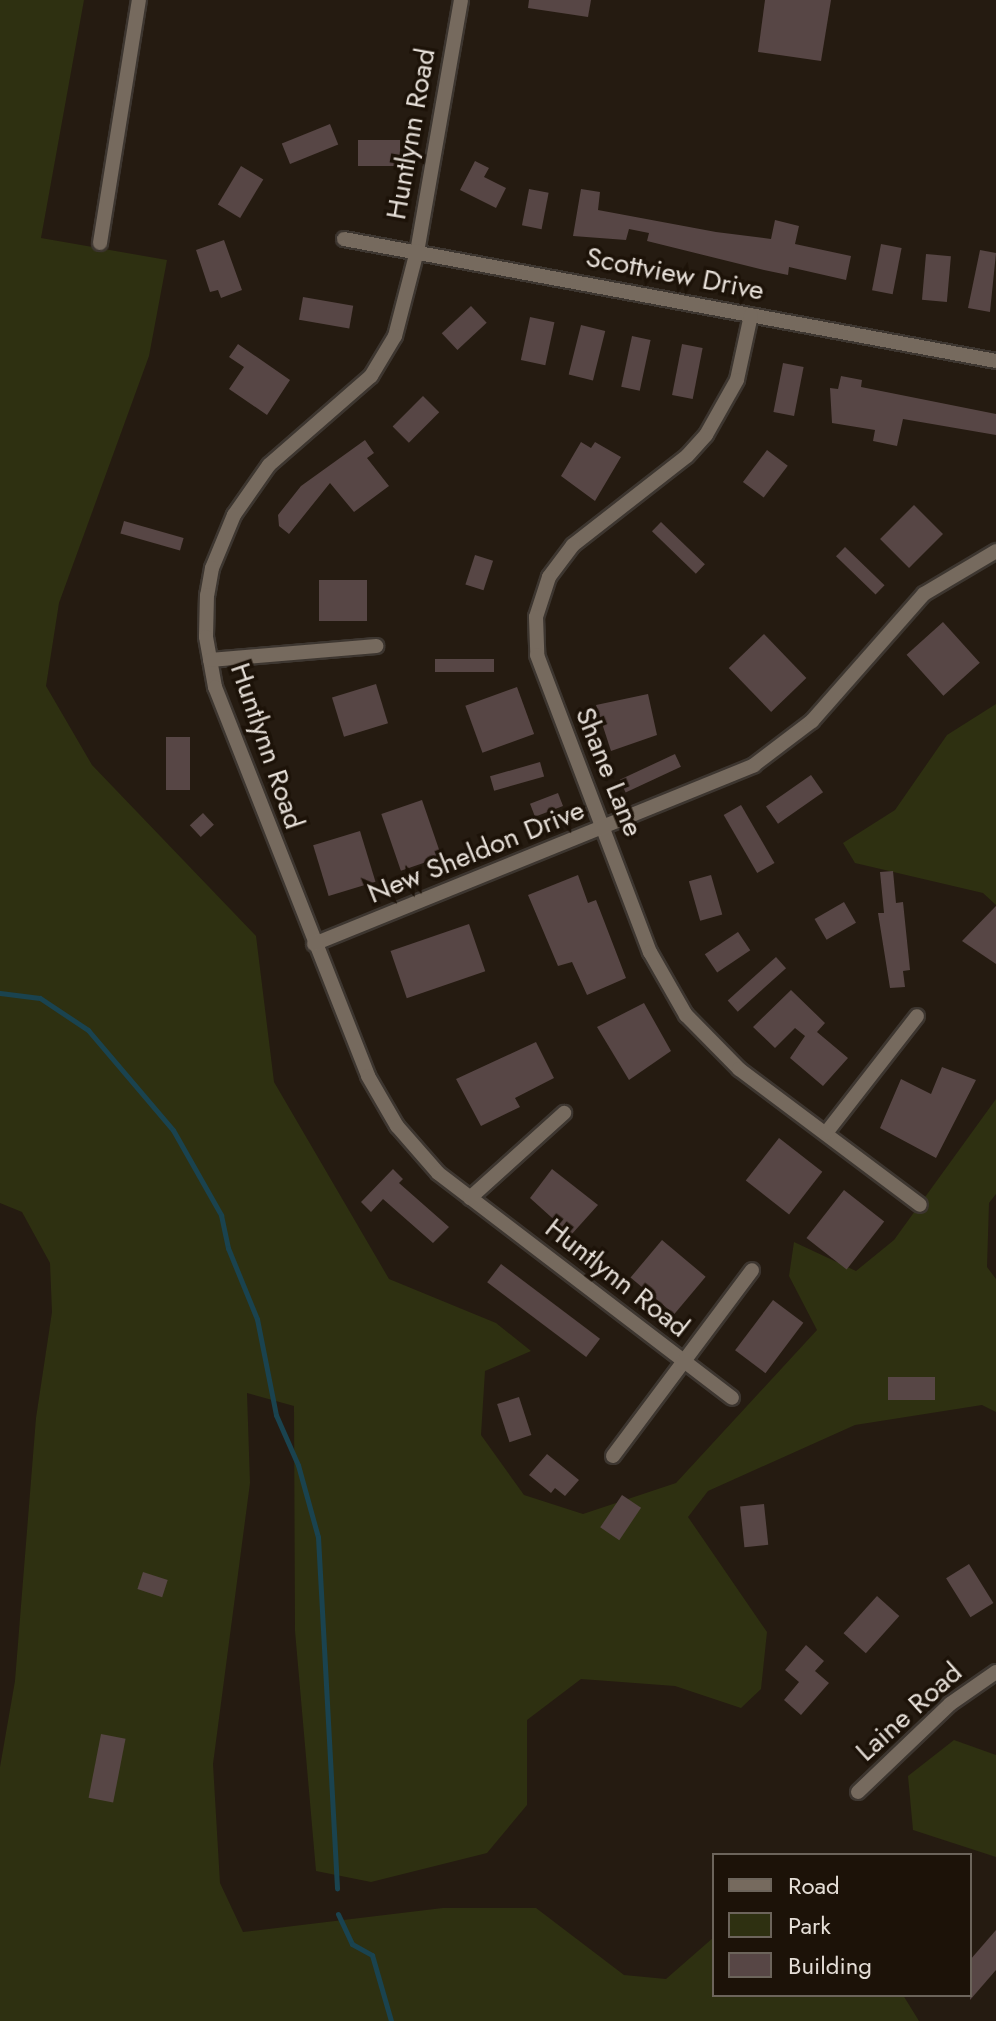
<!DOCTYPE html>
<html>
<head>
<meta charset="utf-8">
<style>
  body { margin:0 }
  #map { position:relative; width:996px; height:2021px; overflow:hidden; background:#251b11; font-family:Jost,sans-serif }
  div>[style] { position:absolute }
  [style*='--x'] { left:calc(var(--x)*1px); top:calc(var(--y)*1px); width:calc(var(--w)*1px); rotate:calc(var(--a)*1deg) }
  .green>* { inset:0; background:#2e3011 }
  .stream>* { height:5px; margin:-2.5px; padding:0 2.5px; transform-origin:2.5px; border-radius:2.5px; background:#1a434f }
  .building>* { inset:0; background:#574645; transform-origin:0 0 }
  .roads { filter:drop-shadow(2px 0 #3d3630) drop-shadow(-2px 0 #3d3630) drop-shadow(0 2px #3d3630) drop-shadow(0 -2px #3d3630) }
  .street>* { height:14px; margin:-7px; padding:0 7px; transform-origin:7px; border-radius:7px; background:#766a5e }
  span { translate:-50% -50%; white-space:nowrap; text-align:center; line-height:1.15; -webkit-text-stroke:7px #1c1208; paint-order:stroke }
  .street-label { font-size:28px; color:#e5ded7 }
  .legend { position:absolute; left:712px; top:1853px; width:260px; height:144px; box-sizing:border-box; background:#1c1208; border:2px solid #6c645b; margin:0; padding:10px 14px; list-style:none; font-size:24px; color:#e5ded7 }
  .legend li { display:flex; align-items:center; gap:16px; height:40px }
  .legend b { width:40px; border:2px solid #6c645b }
</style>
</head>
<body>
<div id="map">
  <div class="green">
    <i style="clip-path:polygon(0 0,84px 0,41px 238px,167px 260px,149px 356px,59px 603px,46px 686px,92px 765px,256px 936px,274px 1082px,389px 1279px,496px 1323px,531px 1351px,485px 1371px,481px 1435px,524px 1495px,583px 1514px,676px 1483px,817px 1330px,789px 1276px,794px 1242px,856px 1271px,894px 1240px,996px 1099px,996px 1194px,989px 1203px,987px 1267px,996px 1279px,996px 1412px,982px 1405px,855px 1425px,708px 1491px,688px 1517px,767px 1632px,761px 1689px,741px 1708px,675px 1686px,581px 1679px,527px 1720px,527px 1805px,487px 1853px,371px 1882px,316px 1871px,295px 1631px,294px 1406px,247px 1393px,250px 1483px,213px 1764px,220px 1883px,243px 1932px,443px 1908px,536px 1908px,624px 1975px,666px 1979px,714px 1937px,714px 1995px,903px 1995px,919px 2021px,0 2021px,0 1767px,15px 1681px,36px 1418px,52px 1312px,50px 1263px,22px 1212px,0 1203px)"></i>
    <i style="clip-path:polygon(996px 704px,996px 905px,983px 893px,855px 863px,843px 843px,895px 810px,947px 735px)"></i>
    <i style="clip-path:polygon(954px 1740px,996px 1755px,996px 1857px,913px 1830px,908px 1776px)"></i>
  </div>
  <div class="stream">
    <i style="--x:0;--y:993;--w:40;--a:7.1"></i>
    <i style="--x:40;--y:998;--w:58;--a:33.7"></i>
    <i style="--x:88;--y:1030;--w:131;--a:49.6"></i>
    <i style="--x:173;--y:1130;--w:98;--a:60.5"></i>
    <i style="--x:221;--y:1215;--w:34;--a:78"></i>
    <i style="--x:228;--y:1248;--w:77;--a:67.8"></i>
    <i style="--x:257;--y:1319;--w:98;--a:78.8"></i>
    <i style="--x:276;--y:1415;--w:55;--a:66.3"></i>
    <i style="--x:298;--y:1465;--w:75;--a:74.5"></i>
    <i style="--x:318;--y:1537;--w:352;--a:86.9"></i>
    <i style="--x:338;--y:1914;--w:33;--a:65"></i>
    <i style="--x:352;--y:1944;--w:23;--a:29"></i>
    <i style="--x:372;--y:1955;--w:69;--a:73.9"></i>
  </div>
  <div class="building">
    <i style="clip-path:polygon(529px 0,591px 0,588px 17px,528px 8px)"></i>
    <i style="clip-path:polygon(765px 0,831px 0,821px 61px,758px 52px)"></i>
    <i style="left:330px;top:124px;width:22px;height:52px;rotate:68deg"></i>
    <i style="left:358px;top:140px;width:42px;height:26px"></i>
    <i style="clip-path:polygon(475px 161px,489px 168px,484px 177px,506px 188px,496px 208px,460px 190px)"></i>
    <i style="left:241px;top:166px;width:26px;height:45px;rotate:31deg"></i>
    <i style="left:529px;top:189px;width:20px;height:37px;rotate:11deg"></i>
    <i style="clip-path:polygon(581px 189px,600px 192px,598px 210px,716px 232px,771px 239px,775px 220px,799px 226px,795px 244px,851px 256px,846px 280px,789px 267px,788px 275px,764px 270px,647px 241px,649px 233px,629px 229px,626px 240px,573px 236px)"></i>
    <i style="clip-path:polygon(224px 240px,242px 290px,221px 298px,218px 290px,210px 292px,196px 250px)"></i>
    <i style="left:881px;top:244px;width:21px;height:47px;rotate:11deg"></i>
    <i style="clip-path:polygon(980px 250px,996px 253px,990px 312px,968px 308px)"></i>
    <i style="left:926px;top:254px;width:25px;height:46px;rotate:5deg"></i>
    <i style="left:303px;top:297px;width:51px;height:23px;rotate:10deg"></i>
    <i style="left:471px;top:306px;width:23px;height:40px;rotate:47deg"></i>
    <i style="left:530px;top:317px;width:25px;height:44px;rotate:12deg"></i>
    <i style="left:581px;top:325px;width:25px;height:51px;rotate:14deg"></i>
    <i style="left:632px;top:336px;width:19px;height:52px;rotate:12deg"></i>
    <i style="clip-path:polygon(238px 344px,290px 380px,267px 415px,229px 389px,244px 367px,229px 357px)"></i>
    <i style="left:682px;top:344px;width:21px;height:52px;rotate:11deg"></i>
    <i style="left:783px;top:363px;width:21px;height:50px;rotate:11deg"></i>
    <i style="clip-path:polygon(841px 376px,862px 380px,861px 387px,996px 414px,996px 435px,903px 419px,897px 446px,873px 441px,875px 430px,832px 423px,830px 388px,838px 389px)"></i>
    <i style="left:423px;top:396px;width:23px;height:43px;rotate:45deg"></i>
    <i style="clip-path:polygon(365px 440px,374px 453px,367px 458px,389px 486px,354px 512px,330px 483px,289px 534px,279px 526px,278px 515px,301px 486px)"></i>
    <i style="clip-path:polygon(581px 442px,591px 448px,595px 442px,621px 457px,595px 501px,561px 476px)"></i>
    <i style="left:767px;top:450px;width:26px;height:40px;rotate:37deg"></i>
    <i style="left:914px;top:505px;width:41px;height:48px;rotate:45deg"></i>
    <i style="left:124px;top:521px;width:62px;height:13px;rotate:16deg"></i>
    <i style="left:661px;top:522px;width:61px;height:13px;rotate:44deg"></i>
    <i style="left:845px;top:547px;width:55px;height:13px;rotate:44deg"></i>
    <i style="left:475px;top:555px;width:19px;height:31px;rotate:18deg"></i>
    <i style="left:319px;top:580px;width:48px;height:41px"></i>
    <i style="left:943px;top:622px;width:55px;height:49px;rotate:48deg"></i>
    <i style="left:764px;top:634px;width:61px;height:49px;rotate:46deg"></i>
    <i style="left:435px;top:659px;width:59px;height:13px"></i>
    <i style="left:376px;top:684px;width:41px;height:46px;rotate:73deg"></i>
    <i style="left:517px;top:687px;width:50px;height:55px;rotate:70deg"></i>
    <i style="clip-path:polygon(648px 694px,657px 735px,611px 751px,596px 705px)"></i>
    <i style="left:166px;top:737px;width:24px;height:53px"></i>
    <i style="left:675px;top:754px;width:14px;height:61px;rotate:65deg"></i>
    <i style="left:540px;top:762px;width:15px;height:52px;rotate:74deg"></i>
    <i style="left:811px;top:775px;width:21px;height:55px;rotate:55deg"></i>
    <i style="left:558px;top:793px;width:14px;height:30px;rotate:69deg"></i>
    <i style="left:422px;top:800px;width:60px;height:43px;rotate:71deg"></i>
    <i style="left:741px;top:805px;width:67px;height:20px;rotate:60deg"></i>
    <i style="left:203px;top:813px;width:16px;height:18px;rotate:47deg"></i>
    <i style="left:360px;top:831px;width:53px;height:49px;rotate:73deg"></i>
    <i style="clip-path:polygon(893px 871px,896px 903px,903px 902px,910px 970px,903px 971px,905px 987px,890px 988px,878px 913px,884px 913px,880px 872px)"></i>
    <i style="clip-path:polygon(578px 875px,588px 903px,596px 900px,626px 978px,587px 995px,572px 962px,558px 966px,528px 895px)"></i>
    <i style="left:711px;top:875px;width:41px;height:23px;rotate:74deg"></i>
    <i style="left:844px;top:902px;width:24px;height:34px;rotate:60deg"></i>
    <i style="clip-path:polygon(996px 906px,996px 964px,962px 941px)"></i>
    <i style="left:469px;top:924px;width:50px;height:83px;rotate:71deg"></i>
    <i style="left:738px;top:932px;width:22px;height:40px;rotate:56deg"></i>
    <i style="left:776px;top:957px;width:15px;height:65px;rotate:48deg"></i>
    <i style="clip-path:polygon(791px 990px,825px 1023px,817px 1032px,848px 1058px,823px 1086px,790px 1058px,805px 1036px,795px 1028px,775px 1048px,753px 1027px)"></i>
    <i style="clip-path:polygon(644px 1003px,671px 1051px,629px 1080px,597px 1027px)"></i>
    <i style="clip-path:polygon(536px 1042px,554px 1078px,515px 1098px,520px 1107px,481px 1126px,456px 1079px)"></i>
    <i style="clip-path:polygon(942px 1067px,976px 1080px,936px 1158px,880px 1128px,901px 1079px,931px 1094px)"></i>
    <i style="left:779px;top:1138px;width:55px;height:54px;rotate:38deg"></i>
    <i style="clip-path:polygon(393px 1169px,403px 1179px,399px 1183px,449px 1227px,433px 1243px,383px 1199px,371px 1212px,361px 1202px)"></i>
    <i style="clip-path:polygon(552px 1169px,598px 1205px,571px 1235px,530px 1198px)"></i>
    <i style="left:844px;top:1190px;width:51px;height:61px;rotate:38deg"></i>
    <i style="left:662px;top:1240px;width:57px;height:49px;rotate:40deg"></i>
    <i style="left:501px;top:1264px;width:124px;height:23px;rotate:37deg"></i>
    <i style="left:773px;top:1300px;width:38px;height:63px;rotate:37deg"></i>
    <i style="left:888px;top:1377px;width:47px;height:23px"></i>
    <i style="left:519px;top:1397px;width:40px;height:23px;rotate:72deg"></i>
    <i style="clip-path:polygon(547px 1454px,579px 1480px,565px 1496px,555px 1488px,551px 1493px,529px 1475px)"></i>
    <i style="left:622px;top:1495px;width:23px;height:39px;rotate:34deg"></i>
    <i style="left:764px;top:1504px;width:41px;height:24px;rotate:84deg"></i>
    <i style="left:969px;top:1564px;width:46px;height:27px;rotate:58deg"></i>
    <i style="left:143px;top:1572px;width:26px;height:18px;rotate:18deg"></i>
    <i style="left:877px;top:1596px;width:30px;height:50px;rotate:42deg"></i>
    <i style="clip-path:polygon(806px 1645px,824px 1661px,815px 1671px,829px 1683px,801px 1715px,784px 1700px,799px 1682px,785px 1670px)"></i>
    <i style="left:101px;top:1734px;width:25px;height:65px;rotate:11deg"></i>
    <i style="clip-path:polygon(996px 1930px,996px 1970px,970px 2000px,970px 1960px)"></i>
  </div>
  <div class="roads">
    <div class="street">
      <i style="--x:461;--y:0;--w:255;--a:99.9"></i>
      <i style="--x:417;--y:251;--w:88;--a:104.5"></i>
      <i style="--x:395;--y:336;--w:47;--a:121"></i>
      <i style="--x:371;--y:376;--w:135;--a:138.9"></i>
      <i style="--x:269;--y:465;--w:61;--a:125"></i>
      <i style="--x:234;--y:515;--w:57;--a:112.5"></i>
      <i style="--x:212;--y:568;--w:27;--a:100"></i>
      <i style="--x:207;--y:595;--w:42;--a:91.4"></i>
      <i style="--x:206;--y:637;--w:51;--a:79.8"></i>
      <i style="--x:215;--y:687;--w:418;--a:68.5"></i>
      <i style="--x:368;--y:1076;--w:58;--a:59.9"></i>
      <i style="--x:397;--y:1126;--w:62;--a:48.9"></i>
      <i style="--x:438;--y:1173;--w:370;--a:37.4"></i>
      <i style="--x:344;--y:239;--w:663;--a:10.6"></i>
      <i style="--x:100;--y:243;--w:246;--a:-80.9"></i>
      <i style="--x:751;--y:315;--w:66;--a:102.2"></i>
      <i style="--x:737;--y:380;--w:63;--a:119.4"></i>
      <i style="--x:706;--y:435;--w:28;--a:132"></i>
      <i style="--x:687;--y:456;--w:145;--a:142"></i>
      <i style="--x:573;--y:545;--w:40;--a:127"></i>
      <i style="--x:549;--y:577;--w:42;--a:108"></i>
      <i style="--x:536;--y:617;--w:38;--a:88"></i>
      <i style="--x:537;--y:655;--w:318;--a:69.2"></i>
      <i style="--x:650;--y:952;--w:73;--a:60.3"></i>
      <i style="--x:686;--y:1015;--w:76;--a:45.5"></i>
      <i style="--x:739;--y:1069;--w:226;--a:36.9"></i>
      <i style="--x:210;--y:660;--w:167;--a:-4.8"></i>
      <i style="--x:314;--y:944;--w:475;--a:-22.1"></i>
      <i style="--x:754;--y:765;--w:73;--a:-37.2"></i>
      <i style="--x:812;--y:721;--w:169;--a:-48.6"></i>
      <i style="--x:924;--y:594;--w:84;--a:-30.8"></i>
      <i style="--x:826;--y:1133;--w:148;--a:-52.1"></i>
      <i style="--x:470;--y:1198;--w:127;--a:-42.1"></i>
      <i style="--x:613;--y:1456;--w:232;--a:-53.2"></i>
      <i style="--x:858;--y:1792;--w:127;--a:-43.7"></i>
      <i style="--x:950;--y:1704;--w:56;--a:-34.8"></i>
    </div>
  </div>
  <div class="street-label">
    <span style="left:411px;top:134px;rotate:-80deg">Huntlynn Road</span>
    <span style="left:675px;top:274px;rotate:11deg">Scottview Drive</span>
    <span style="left:267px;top:746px;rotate:71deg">Huntlynn Road</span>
    <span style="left:609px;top:772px;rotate:68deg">Shane Lane</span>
    <span style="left:476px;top:852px;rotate:-22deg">New Sheldon Drive</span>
    <span style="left:617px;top:1278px;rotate:38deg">Huntlynn Road</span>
    <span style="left:909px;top:1712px;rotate:-42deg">Laine Road</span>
  </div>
  <ul class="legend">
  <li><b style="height:10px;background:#766a5e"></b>Road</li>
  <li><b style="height:22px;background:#2e3011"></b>Park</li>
  <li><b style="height:22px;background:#574645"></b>Building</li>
  </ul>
</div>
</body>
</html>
